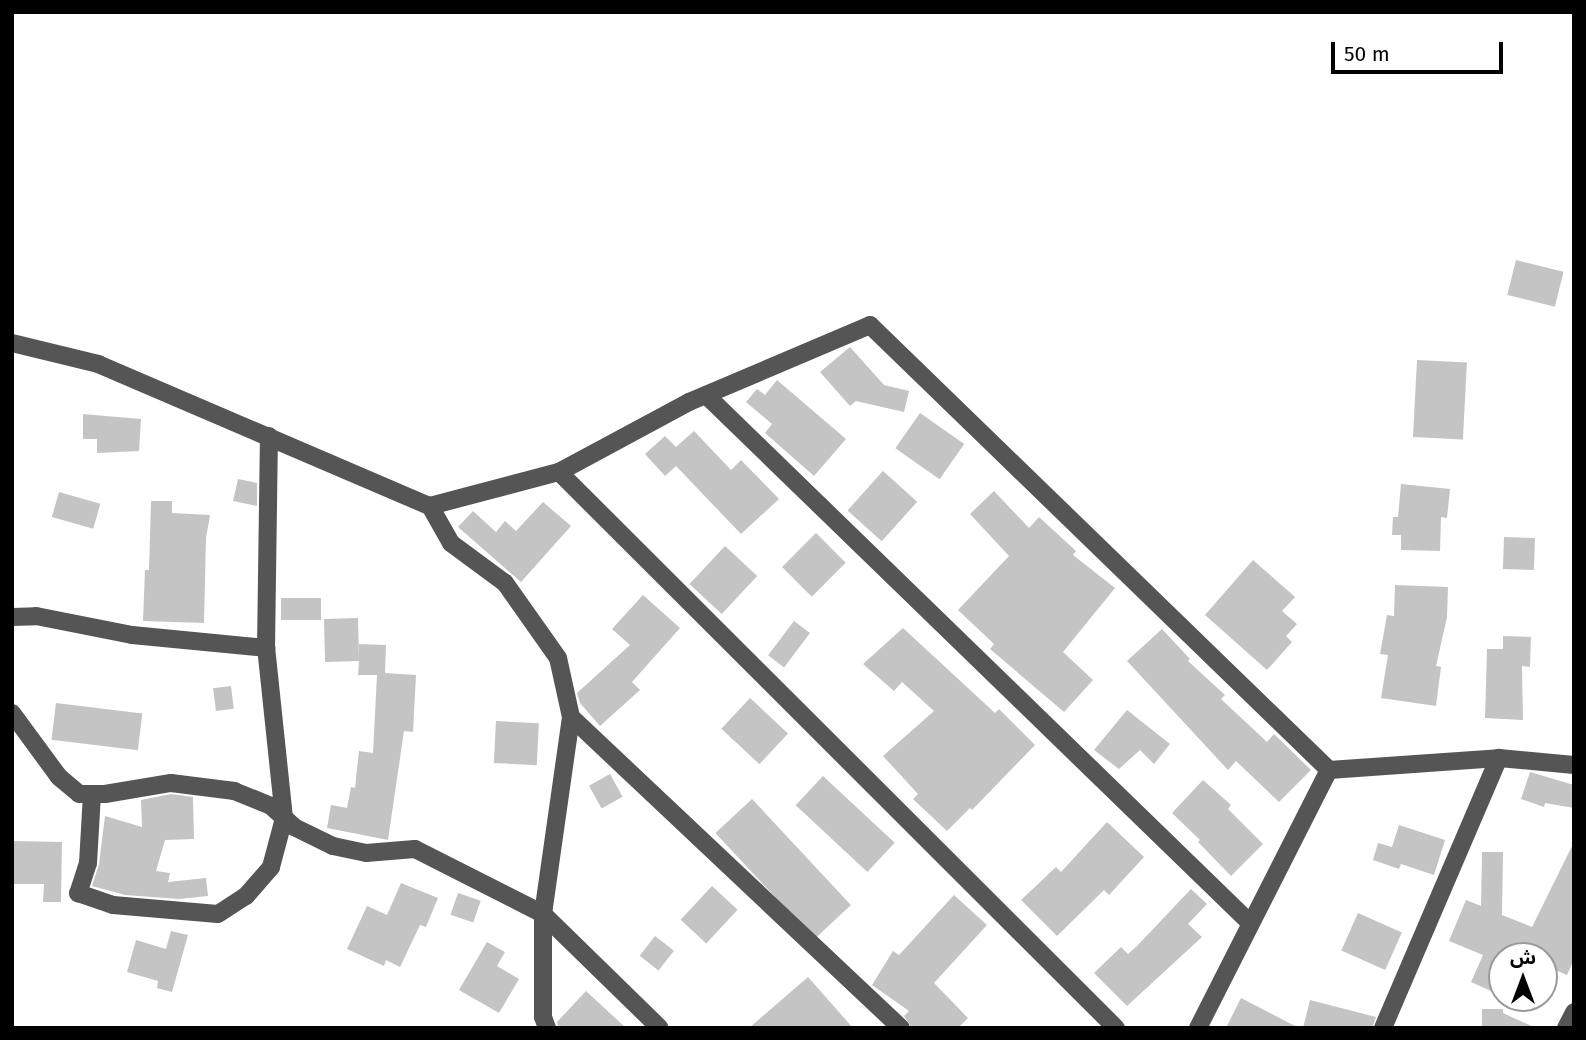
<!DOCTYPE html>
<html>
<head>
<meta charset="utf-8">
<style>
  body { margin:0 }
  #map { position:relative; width:1586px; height:1040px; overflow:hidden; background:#fff; font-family:"Fira Sans","Noto Sans Arabic",sans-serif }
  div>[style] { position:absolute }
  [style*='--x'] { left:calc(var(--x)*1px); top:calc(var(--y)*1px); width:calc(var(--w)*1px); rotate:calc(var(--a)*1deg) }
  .building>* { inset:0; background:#c4c4c4; transform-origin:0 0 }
  .minor>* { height:18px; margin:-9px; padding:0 9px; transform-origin:9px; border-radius:9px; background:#555 }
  span { translate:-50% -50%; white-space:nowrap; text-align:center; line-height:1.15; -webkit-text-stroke:5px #fff; paint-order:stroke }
  .frame { position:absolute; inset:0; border:14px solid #000; pointer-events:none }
  .north { position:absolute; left:1488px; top:942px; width:70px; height:70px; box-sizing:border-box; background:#fff; border:2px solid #999; border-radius:50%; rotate:0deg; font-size:19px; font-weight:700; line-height:28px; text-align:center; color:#000 }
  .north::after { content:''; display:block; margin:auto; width:24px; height:32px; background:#000; clip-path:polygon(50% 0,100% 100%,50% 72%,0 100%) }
  .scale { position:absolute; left:1331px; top:42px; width:172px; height:32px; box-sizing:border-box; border:4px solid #000; border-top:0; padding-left:9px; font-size:21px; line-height:24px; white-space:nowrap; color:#000; -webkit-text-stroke:5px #fff; paint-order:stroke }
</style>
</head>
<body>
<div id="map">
  <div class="building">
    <i style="left:1516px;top:260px;width:49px;height:36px;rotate:14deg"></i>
    <i style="clip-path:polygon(850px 347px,884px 385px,909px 391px,904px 412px,856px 401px,850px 406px,820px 372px)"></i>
    <i style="left:1417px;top:360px;width:50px;height:77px;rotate:3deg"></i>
    <i style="clip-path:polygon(777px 380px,846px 439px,814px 476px,765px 433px,772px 424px,746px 402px,757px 389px,765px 395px)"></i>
    <i style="left:920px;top:413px;width:54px;height:43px;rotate:35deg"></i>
    <i style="clip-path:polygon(83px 414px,141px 419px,139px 451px,97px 453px,97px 439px,83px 439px)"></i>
    <i style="clip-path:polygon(694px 431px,731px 470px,741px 460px,779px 499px,741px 534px,676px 466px,665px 476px,645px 454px,665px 436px,676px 447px)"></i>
    <i style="left:883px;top:471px;width:46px;height:53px;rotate:42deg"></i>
    <i style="clip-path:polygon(238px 479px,257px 483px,257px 506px,233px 501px)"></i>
    <i style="clip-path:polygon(1401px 484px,1450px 489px,1447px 518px,1441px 517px,1440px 551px,1401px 550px,1401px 535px,1392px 535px,1393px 517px,1398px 517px)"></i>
    <i style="clip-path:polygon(994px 491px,1029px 528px,1039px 517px,1076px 551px,1073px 555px,1115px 588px,1063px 652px,1093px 680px,1064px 712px,990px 649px,994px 644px,958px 610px,1009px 556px,970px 514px)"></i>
    <i style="left:59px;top:492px;width:43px;height:26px;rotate:16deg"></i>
    <i style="clip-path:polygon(151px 501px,172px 501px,172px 513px,210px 515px,206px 538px,204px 623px,143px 621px,145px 570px,149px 570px)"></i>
    <i style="clip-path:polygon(543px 502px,571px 526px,521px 582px,458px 527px,473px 511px,496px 532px,505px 521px,516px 531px)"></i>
    <i style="left:816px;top:533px;width:42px;height:48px;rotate:45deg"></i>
    <i style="left:1504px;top:537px;width:31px;height:32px;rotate:2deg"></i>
    <i style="left:725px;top:546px;width:44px;height:52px;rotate:43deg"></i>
    <i style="clip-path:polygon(1253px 560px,1295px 597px,1282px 611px,1297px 624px,1286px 636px,1292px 642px,1267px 670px,1205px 615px)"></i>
    <i style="clip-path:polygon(1395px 585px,1448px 587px,1447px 617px,1436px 666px,1441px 667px,1436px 706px,1381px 698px,1388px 655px,1380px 654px,1387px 615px,1394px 616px)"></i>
    <i style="clip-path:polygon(643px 595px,680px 628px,632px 682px,640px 690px,600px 726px,580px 703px,577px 693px,630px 645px,612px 629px)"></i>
    <i style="left:321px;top:598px;width:22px;height:40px;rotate:90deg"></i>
    <i style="clip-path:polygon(358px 618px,359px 660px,359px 644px,386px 645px,385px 673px,416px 675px,413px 732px,404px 731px,388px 840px,327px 828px,331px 805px,347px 808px,351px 787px,355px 788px,359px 751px,373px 753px,377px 675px,358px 675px,359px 661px,325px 662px,324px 619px)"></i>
    <i style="left:794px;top:621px;width:20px;height:43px;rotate:37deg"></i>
    <i style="clip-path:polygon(903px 628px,995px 713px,999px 709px,1035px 745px,972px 810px,970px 808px,947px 831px,913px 799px,918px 794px,883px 756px,934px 711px,902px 682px,894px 691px,863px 664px)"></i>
    <i style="clip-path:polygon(1162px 629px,1190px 659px,1188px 661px,1225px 695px,1221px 699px,1267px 742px,1274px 734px,1311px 770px,1279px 802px,1236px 761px,1228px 770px,1127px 661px)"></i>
    <i style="clip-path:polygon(1503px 636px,1531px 637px,1530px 667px,1522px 666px,1523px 720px,1485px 718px,1487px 649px,1503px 649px)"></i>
    <i style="left:231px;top:686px;width:23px;height:18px;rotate:83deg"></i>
    <i style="left:750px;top:698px;width:52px;height:42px;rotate:43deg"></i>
    <i style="left:56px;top:703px;width:87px;height:37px;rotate:7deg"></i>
    <i style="clip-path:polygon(1127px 710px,1170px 744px,1154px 764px,1140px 750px,1119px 769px,1094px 750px)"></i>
    <i style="left:496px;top:721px;width:43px;height:42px;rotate:3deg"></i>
    <i style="clip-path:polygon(1530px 772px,1574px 785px,1574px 808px,1545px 803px,1544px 807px,1521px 799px)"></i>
    <i style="left:610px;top:774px;width:26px;height:24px;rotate:61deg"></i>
    <i style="left:823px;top:776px;width:98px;height:40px;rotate:43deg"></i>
    <i style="clip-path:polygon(1203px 780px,1231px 805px,1228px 809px,1263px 844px,1231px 876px,1198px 842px,1200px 840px,1172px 813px)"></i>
    <i style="clip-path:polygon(171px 794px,193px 797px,194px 839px,165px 840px,156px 871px,170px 873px,168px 882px,206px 878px,208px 896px,179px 899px,125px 895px,92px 886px,99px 864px,105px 816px,142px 827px,141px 800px)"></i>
    <i style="left:752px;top:799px;width:145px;height:50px;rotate:47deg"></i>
    <i style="clip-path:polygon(1107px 822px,1144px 857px,1109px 895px,1104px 890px,1057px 936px,1021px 900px,1056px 867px,1061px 872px)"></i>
    <i style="clip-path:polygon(1399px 825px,1445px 840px,1434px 875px,1401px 864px,1399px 869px,1373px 860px,1378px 843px,1392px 847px)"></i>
    <i style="clip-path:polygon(12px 841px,62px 842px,61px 902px,43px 902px,44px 884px,12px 884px)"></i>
    <i style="clip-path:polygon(1574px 842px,1574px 960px,1567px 975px,1544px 965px,1544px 956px,1523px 956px,1508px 950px,1506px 956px,1502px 956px,1502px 964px,1491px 991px,1471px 982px,1483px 955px,1449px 941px,1466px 900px,1481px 906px,1482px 852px,1503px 852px,1502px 915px,1532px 927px)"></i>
    <i style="clip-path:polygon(401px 883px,438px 898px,426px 927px,420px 925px,400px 967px,386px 960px,384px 966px,347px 949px,367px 906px,387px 915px)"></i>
    <i style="left:712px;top:886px;width:35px;height:46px;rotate:43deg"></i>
    <i style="clip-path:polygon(1191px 889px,1207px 904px,1188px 924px,1202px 937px,1127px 1006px,1094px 973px,1121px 947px,1128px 954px,1137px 946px)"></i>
    <i style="left:458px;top:893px;width:24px;height:23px;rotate:19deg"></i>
    <i style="clip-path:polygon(954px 895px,987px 925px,934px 983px,968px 1018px,958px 1028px,912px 1028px,904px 1016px,909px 1011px,872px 985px,893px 951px,899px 955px)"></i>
    <i style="left:1358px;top:913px;width:48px;height:41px;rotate:24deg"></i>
    <i style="clip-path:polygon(171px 931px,188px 935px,172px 992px,157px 988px,158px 981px,127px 972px,136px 940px,166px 949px)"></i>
    <i style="left:655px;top:936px;width:24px;height:25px;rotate:38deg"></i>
    <i style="clip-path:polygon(487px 942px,505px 952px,497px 966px,519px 979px,499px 1013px,459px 990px)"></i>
    <i style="clip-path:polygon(808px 977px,853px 1028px,749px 1028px)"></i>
    <i style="clip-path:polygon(586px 991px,626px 1028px,558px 1028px,557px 1022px)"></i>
    <i style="clip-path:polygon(1241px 998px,1299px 1028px,1226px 1028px)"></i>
    <i style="clip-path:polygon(1310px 1000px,1376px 1017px,1372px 1028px,1303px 1028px)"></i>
    <i style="clip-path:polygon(1482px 1009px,1503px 1009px,1503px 1013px,1536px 1028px,1482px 1028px)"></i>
  </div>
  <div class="minor">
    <i style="--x:12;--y:343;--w:89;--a:13.7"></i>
    <i style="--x:98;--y:364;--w:361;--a:23.2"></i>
    <i style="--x:706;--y:395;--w:758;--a:44.14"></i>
    <i style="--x:559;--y:472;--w:787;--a:44.95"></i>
    <i style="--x:12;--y:617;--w:24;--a:-2"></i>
    <i style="--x:36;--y:616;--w:98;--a:11.2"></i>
    <i style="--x:132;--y:635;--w:135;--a:5.5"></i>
    <i style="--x:12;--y:713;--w:79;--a:53.7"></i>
    <i style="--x:59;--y:777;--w:26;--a:40"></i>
    <i style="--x:79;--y:794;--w:26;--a:0"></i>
    <i style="--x:105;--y:794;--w:67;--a:-9.5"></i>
    <i style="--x:171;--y:783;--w:64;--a:7.2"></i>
    <i style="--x:234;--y:791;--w:40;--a:22"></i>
    <i style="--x:271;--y:806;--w:31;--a:42"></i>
    <i style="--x:294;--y:827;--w:43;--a:26"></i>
    <i style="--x:333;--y:846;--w:34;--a:12"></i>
    <i style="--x:366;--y:853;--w:49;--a:-4.7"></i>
    <i style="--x:415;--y:849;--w:144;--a:26.9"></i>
    <i style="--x:543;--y:914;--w:163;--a:44.3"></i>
    <i style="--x:92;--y:794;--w:69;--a:93.3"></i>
    <i style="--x:88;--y:863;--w:32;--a:108"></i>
    <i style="--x:78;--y:893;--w:37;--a:19"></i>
    <i style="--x:113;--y:905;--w:105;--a:4.9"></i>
    <i style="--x:218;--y:914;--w:33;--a:-33"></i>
    <i style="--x:246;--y:896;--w:38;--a:-49"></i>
    <i style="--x:271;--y:867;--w:51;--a:-75.1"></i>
    <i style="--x:284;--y:818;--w:171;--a:-96"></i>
    <i style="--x:266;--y:648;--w:212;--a:-89.2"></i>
    <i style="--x:547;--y:1028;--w:12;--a:-110"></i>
    <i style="--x:543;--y:1017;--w:103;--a:-90"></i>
    <i style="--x:543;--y:914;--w:199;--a:-81.9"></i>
    <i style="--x:901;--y:1028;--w:453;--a:-136.7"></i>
    <i style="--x:571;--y:717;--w:60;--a:-102.4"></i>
    <i style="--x:558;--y:658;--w:92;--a:-125.2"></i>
    <i style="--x:505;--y:583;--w:67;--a:-143.5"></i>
    <i style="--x:451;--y:543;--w:43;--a:-119.6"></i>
    <i style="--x:430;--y:506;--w:133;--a:-14.8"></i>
    <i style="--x:559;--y:472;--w:148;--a:-28.3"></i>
    <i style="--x:689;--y:402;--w:197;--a:-23"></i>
    <i style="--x:870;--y:325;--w:639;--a:44.11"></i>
    <i style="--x:1329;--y:770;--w:170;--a:-4"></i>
    <i style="--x:1499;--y:758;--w:75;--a:5.3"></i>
    <i style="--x:1198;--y:1028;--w:289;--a:-63.1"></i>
    <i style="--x:1383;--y:1028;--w:294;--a:-66.8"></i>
    <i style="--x:1566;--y:1028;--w:18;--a:-63"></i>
  </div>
  <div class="frame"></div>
  <div class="north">ش</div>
  <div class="scale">50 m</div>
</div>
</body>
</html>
